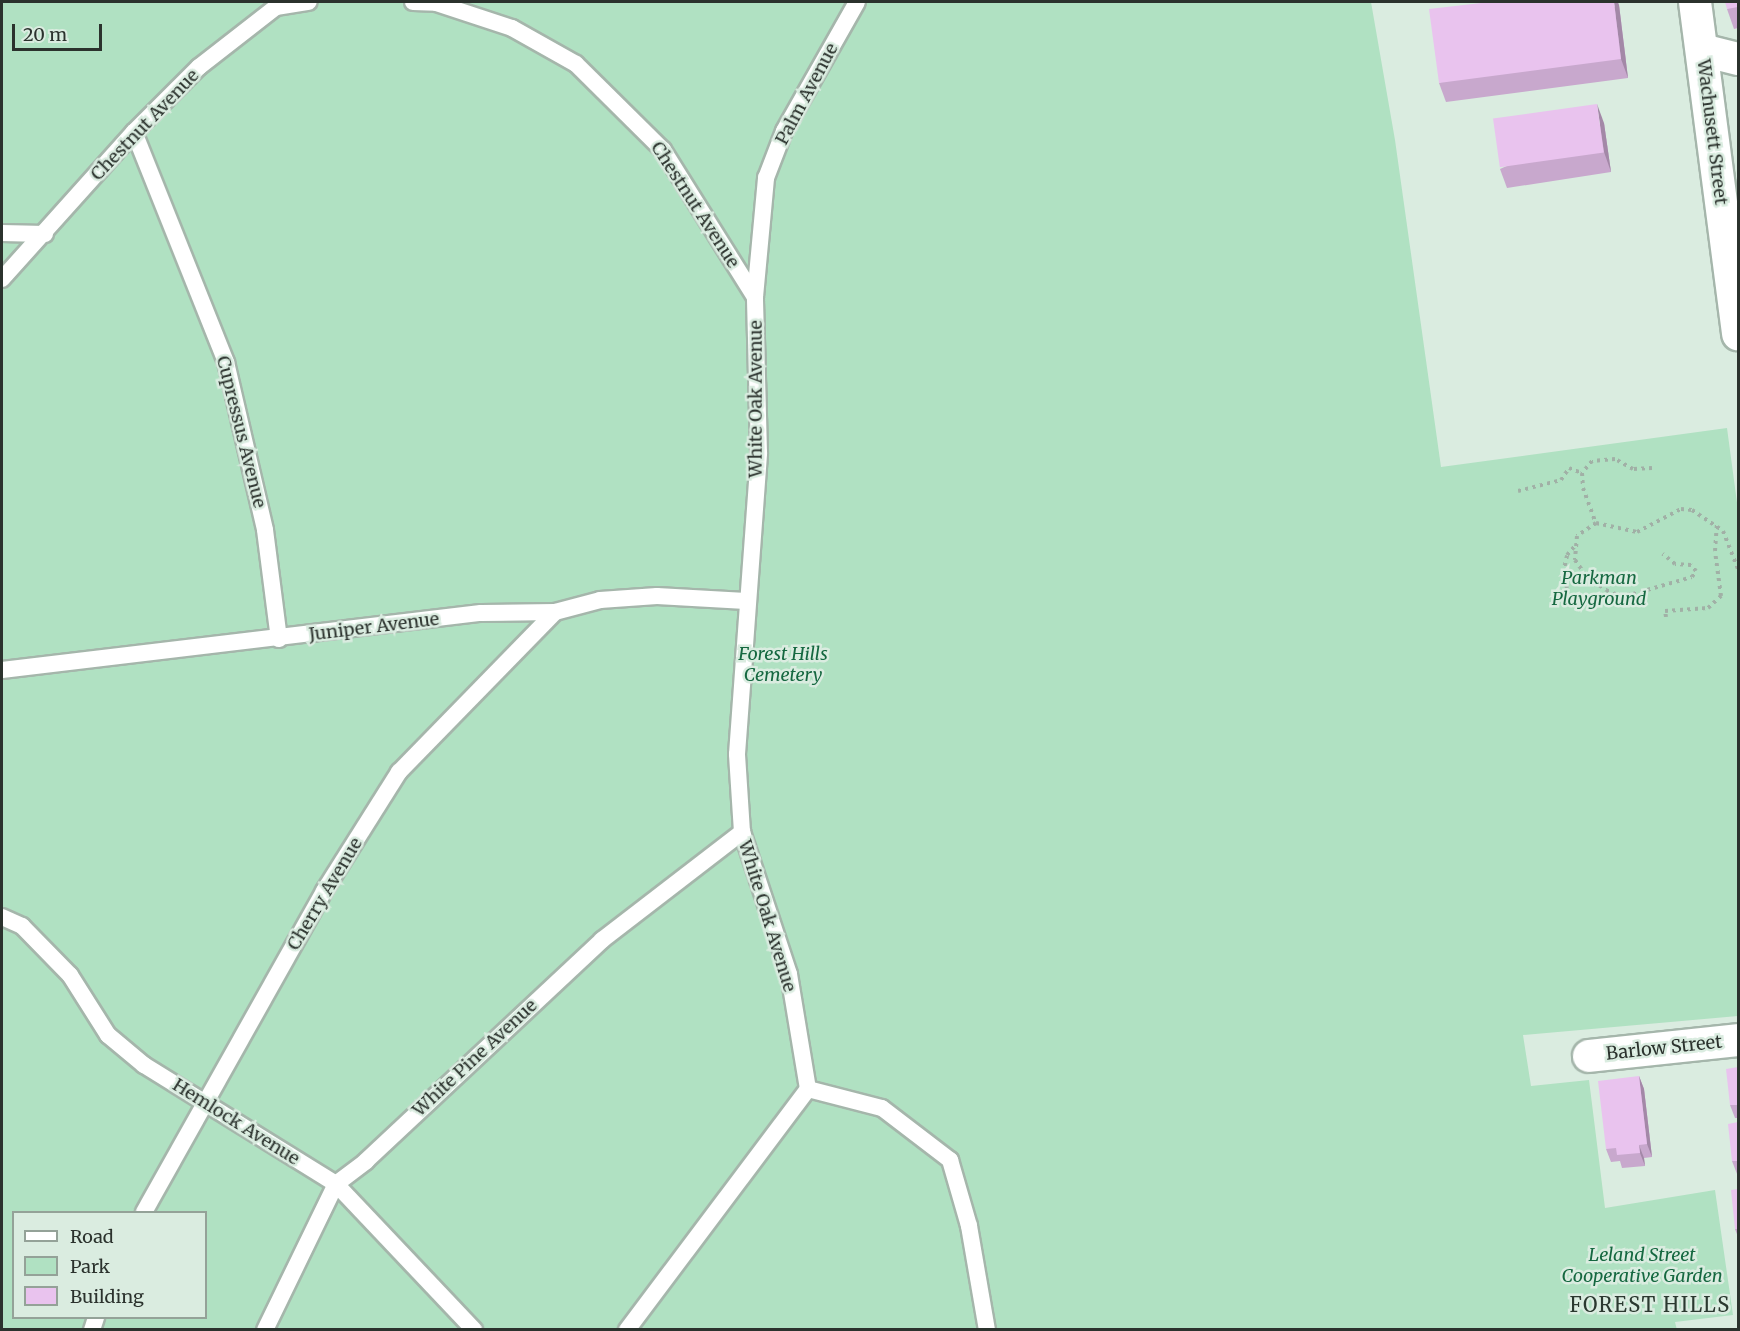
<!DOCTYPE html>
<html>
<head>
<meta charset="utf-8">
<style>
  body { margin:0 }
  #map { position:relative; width:1740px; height:1331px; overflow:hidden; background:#daece0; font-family:Merriweather,serif }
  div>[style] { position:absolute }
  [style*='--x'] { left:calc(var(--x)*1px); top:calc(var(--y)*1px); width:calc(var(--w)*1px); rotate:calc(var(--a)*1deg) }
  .green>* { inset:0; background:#b0e1c2 }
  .path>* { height:4px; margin-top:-2px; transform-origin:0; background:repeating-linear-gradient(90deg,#a1b0a6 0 3px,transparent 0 7.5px) }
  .roads { filter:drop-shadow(2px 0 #a5b6ab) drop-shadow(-2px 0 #a5b6ab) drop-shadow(0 2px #a5b6ab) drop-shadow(0 -2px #a5b6ab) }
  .service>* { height:16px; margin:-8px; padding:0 8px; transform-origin:8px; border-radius:8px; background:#fff }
  .minor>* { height:32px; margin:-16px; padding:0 16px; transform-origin:16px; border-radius:16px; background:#fff }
  .wall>* { inset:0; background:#c8a8cd }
  .shaded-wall>* { inset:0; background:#a388a7 }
  .building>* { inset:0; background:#e9c3ee; transform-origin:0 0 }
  span { translate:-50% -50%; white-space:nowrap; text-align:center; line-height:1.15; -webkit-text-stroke:5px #daece0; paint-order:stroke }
  .street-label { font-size:18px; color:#2b322d }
  .park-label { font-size:18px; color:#156840; font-style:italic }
  .neighbourhood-label { font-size:20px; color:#2b3930; letter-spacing:1.5px }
  .frame { position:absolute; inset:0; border:3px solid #2b322d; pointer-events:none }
  .legend { position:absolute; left:12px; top:1211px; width:195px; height:108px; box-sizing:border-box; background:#daece0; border:2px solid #94a298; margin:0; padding:8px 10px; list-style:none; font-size:18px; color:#2b322d }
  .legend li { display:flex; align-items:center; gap:12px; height:30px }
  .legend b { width:30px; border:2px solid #94a298 }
  .scale { position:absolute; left:12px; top:24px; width:90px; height:27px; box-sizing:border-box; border:3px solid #2b322d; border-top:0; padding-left:8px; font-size:18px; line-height:21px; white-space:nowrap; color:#2b322d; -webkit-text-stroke:4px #daece0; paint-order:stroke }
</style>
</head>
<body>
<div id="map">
  <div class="green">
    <i style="clip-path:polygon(evenodd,2px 2px,1371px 2px,1395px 140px,1441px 467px,1727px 428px,1738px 510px,1738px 1016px,1523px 1035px,1531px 1086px,1589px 1080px,1605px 1208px,1715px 1190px,1733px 1315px,1675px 1322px,1677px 1330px,2px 1330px,2px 2px,14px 1212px,206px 1212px,206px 1318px,14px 1318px,14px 1212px)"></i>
  </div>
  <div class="path">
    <i style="--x:1652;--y:468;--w:19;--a:177"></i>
    <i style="--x:1633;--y:469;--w:21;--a:-151"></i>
    <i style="--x:1615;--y:459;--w:23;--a:175"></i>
    <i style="--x:1592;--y:461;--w:16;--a:130"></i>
    <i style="--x:1582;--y:473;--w:15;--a:86"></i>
    <i style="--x:1583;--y:488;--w:37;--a:70"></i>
    <i style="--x:1596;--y:523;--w:42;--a:12.4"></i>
    <i style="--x:1637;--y:532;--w:50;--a:-27.6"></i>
    <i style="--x:1681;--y:509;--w:11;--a:5"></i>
    <i style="--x:1692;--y:510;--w:37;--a:34"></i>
    <i style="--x:1723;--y:531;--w:41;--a:68.5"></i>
    <i style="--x:1518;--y:491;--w:44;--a:-14.3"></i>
    <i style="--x:1561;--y:480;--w:14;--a:-56"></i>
    <i style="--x:1569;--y:468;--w:14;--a:21"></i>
    <i style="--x:1596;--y:523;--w:23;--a:146"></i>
    <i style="--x:1577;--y:536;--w:24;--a:95"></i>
    <i style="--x:1575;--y:560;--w:21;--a:55"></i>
    <i style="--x:1587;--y:577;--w:23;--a:34"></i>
    <i style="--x:1606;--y:590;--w:15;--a:23"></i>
    <i style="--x:1620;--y:596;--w:13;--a:-9"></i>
    <i style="--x:1633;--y:594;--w:61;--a:-16.1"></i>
    <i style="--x:1692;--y:577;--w:7;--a:-56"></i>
    <i style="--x:1696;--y:571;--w:8;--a:-130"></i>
    <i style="--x:1691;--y:565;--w:16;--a:-176"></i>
    <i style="--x:1675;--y:564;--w:16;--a:-140"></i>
    <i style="--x:1567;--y:588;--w:16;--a:-105"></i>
    <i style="--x:1563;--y:573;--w:18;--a:-77"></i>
    <i style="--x:1567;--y:555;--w:11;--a:-49"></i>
    <i style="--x:1666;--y:617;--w:6;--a:-99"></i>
    <i style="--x:1665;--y:611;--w:43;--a:-4"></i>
    <i style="--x:1708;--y:608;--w:18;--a:-43"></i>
    <i style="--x:1721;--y:596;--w:45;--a:-97.6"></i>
    <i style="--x:1715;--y:551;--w:26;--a:-86"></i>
  </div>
  <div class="roads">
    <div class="service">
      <i style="--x:413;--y:2;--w:23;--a:2"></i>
      <i style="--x:436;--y:3;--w:80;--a:18.2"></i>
      <i style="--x:512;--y:28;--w:73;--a:29.4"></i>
      <i style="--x:576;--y:64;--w:122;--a:44.7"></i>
      <i style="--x:663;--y:150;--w:173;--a:58"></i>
      <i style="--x:134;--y:132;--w:248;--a:68.2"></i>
      <i style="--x:226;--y:362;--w:172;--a:76.9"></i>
      <i style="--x:265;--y:530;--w:110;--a:82.7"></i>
      <i style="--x:2;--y:233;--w:43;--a:1.3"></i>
      <i style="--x:2;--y:279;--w:198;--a:-48.1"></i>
      <i style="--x:134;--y:132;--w:92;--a:-45"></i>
      <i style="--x:199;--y:67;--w:98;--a:-37.9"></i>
      <i style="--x:276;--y:7;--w:33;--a:-9"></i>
      <i style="--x:2;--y:670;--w:482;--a:-6.8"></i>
      <i style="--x:481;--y:613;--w:74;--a:-0.8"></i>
      <i style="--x:555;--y:612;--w:47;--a:-14.9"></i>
      <i style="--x:600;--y:600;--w:57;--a:-4"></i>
      <i style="--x:657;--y:596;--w:89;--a:3.2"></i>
      <i style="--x:2;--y:917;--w:22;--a:24"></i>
      <i style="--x:22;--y:926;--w:69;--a:45.6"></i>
      <i style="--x:70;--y:975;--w:71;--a:57.7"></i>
      <i style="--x:108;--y:1035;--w:47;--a:39.8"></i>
      <i style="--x:144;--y:1065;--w:226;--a:31.8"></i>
      <i style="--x:336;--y:1184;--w:201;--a:46.6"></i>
      <i style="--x:808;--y:1089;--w:76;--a:14.4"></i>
      <i style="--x:882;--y:1108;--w:86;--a:37.4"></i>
      <i style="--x:950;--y:1160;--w:69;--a:73.9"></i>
      <i style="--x:969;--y:1226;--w:106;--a:80.2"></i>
      <i style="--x:144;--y:1212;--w:368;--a:-60.7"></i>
      <i style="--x:324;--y:891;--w:141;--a:-57.8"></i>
      <i style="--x:399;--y:772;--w:223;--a:-45.7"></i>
      <i style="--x:92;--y:1330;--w:13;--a:-72"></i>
      <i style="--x:265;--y:1330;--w:162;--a:-64.1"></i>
      <i style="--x:336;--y:1184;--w:38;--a:-37"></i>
      <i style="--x:366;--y:1161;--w:323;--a:-43.1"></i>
      <i style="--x:602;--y:940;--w:177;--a:-37.6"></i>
      <i style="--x:627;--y:1330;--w:301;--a:-53.1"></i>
      <i style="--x:808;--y:1089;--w:117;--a:-99.4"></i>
      <i style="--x:789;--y:974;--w:150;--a:-108.3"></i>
      <i style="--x:742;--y:832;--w:78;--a:-93.7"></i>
      <i style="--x:737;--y:754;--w:302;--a:-85.8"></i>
      <i style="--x:759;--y:453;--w:156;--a:-91.5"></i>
      <i style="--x:755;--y:297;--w:120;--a:-84.7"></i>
      <i style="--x:766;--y:178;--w:50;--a:-69"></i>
      <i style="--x:784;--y:131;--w:148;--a:-60.5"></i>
    </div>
    <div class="minor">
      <i style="--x:1695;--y:2;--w:335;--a:82.6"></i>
      <i style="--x:1702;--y:50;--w:37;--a:14"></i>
      <i style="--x:1589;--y:1056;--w:150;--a:-6.1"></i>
    </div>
  </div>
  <div class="wall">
    <i style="clip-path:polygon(1738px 2px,1738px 28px,1734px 29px,1727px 9px)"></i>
    <i style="clip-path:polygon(1619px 5px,1628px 78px,1446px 102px,1439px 83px)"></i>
    <i style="clip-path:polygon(1604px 123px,1611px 172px,1507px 188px,1500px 169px)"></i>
    <i style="clip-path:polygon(1738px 1067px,1738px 1118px,1735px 1118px,1730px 1105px)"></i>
    <i style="clip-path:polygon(1639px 1076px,1644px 1089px,1652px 1157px,1644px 1158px,1645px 1166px,1622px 1168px,1620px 1161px,1611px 1162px,1606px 1149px)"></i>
    <i style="clip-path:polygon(1738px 1122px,1738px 1174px,1737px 1174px,1732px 1161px)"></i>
    <i style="clip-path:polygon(1738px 1189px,1738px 1237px,1735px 1229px)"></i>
  </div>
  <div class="shaded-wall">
    <i style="clip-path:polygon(1614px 2px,1618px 2px,1619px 5px,1628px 78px,1621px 59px)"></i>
    <i style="clip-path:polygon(1597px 104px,1604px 123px,1611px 172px,1604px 152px)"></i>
    <i style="clip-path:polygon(1639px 1076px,1644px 1089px,1652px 1157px,1647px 1144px)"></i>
    <i style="clip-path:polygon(1639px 1145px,1644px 1158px,1645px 1166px,1640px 1153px)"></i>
  </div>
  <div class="building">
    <i style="clip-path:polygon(1490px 2px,1614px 2px,1621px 59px,1439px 83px,1429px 9px)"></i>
    <i style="clip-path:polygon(1725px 2px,1738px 2px,1738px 7px,1727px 9px)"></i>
    <i style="left:1597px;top:104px;width:49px;height:105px;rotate:82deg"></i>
    <i style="clip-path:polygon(1738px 1067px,1738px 1105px,1730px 1105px,1726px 1069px)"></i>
    <i style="clip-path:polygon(1639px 1076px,1647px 1144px,1639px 1145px,1640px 1153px,1617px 1155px,1616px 1148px,1606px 1149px,1598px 1081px)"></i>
    <i style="clip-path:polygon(1738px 1122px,1738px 1161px,1732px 1161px,1728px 1124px)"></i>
    <i style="clip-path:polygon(1738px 1189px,1738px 1229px,1735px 1229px,1731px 1190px)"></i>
  </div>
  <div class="street-label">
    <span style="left:807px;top:94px;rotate:-62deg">Palm Avenue</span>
    <span style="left:145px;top:125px;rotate:-46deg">Chestnut Avenue</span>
    <span style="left:1712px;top:132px;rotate:83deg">Wachusett Street</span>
    <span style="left:695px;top:205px;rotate:57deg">Chestnut Avenue</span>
    <span style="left:756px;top:399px;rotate:-90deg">White Oak Avenue</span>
    <span style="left:241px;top:432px;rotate:76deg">Cupressus Avenue</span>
    <span style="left:374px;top:627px;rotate:-7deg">Juniper Avenue</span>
    <span style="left:325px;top:894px;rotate:-59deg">Cherry Avenue</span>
    <span style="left:767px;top:916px;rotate:73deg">White Oak Avenue</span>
    <span style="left:1664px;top:1048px;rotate:-6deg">Barlow Street</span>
    <span style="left:475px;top:1058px;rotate:-43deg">White Pine Avenue</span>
    <span style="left:236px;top:1122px;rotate:32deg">Hemlock Avenue</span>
  </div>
  <div class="park-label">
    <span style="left:1599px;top:589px">Parkman<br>Playground</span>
    <span style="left:783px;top:665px">Forest Hills<br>Cemetery</span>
    <span style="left:1642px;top:1266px">Leland Street<br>Cooperative Garden</span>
  </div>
  <div class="neighbourhood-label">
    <span style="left:1650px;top:1304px">FOREST HILLS</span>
  </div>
  <div class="frame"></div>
  <ul class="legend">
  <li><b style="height:8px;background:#fff"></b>Road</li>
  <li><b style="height:16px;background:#b0e1c2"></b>Park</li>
  <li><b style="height:16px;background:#e9c3ee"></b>Building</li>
  </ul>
  <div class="scale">20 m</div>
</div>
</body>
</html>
